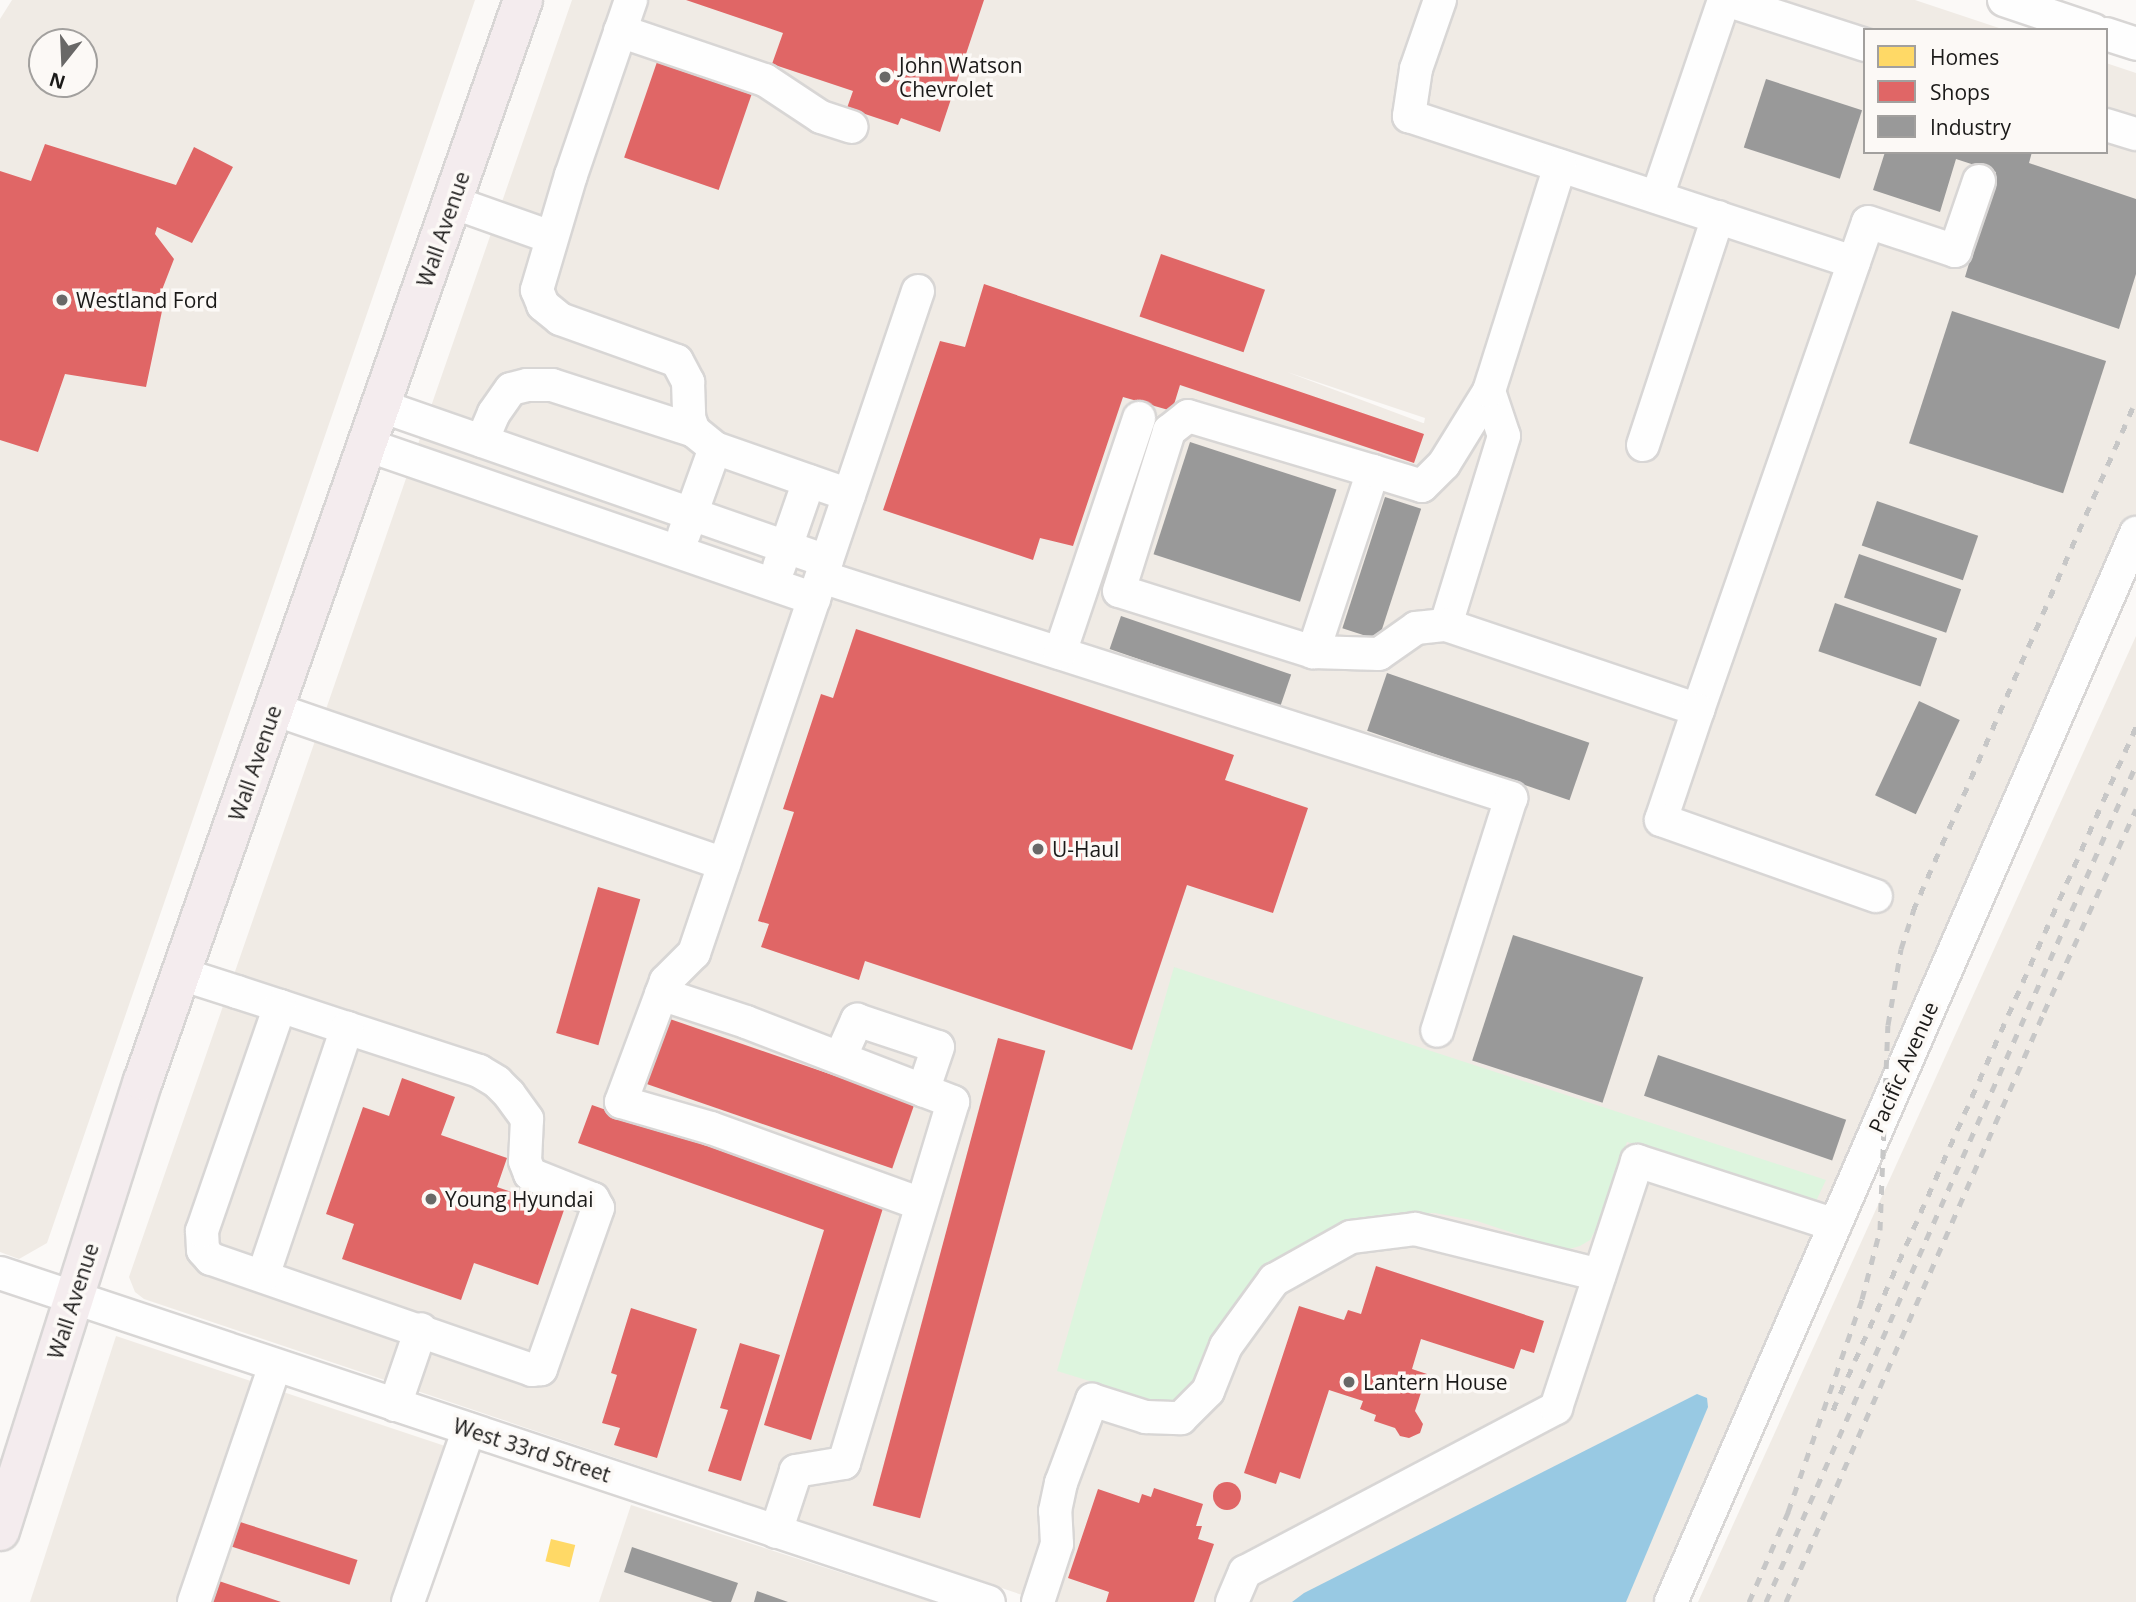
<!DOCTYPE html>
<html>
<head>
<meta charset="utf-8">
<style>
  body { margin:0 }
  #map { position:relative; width:2136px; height:1602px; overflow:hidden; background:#fbf9f7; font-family:"Open Sans",sans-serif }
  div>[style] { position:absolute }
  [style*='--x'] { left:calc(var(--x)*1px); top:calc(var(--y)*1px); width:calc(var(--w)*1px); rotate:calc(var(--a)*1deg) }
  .built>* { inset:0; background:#f0ebe5 }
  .green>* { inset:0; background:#ddf5de }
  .water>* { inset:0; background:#98c9e3 }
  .homes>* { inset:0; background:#ffd966; transform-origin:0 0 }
  .shops>* { inset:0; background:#e06666; transform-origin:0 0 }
  .round { border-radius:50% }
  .industry>* { inset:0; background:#999; transform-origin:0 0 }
  .roads { filter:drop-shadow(2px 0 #d8d6d5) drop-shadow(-2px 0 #d8d6d5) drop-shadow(0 2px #d8d6d5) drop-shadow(0 -2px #d8d6d5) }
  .minor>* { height:32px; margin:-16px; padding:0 16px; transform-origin:16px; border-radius:16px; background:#fefefe }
  .major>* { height:38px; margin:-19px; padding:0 19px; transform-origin:19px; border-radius:19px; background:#f4ecee }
  .rail>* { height:5px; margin-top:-2.5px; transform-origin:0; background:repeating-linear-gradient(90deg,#c7c7c7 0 9px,transparent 0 18px) }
  .dots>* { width:19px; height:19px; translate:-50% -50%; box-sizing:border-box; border:4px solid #fcf9f6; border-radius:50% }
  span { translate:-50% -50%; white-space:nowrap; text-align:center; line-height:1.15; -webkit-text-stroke:7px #fcf9f6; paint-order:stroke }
  .poi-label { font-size:21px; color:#1b1a19 }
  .left { translate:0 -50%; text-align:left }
  .street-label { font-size:21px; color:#1b1a19 }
  .legend { position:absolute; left:1863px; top:28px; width:245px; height:126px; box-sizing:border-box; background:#fcf9f6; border:2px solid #a2a09e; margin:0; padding:9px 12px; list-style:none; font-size:21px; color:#1b1a19 }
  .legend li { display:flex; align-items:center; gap:14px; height:35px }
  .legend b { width:35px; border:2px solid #a2a09e }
  .north { position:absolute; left:28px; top:28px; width:70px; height:70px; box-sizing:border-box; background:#fcf9f6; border:2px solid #a2a09e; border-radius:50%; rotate:198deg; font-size:19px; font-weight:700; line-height:28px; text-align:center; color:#1b1a19 }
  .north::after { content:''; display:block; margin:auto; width:24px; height:32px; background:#696867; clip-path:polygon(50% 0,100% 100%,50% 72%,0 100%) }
</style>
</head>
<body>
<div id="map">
  <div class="built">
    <i style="clip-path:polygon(evenodd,12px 0,475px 0,47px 1243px,19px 1259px,0 1252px,0 19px,12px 0,42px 42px,84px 42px,84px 84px,42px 84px,42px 42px)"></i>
    <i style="clip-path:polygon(evenodd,572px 0,1915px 0,2005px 30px,1865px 30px,1865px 152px,2106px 152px,2106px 63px,2136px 73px,2136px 515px,1654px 1602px,1043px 1602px,144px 1299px,135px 1292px,129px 1277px,572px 0,1287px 372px,1425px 418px,1424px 423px,1423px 423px,1287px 372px)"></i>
    <i style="clip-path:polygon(2136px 636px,2136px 1602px,1698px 1602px)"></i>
    <i style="clip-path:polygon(116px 1336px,463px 1452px,410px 1602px,30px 1602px)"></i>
    <i style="clip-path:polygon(631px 1505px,932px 1602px,599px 1602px)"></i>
  </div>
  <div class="green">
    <i style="clip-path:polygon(1174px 967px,1826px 1180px,1816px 1201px,1627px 1142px,1596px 1229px,1590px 1240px,1580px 1246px,1569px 1249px,1555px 1247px,1477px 1221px,1435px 1213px,1391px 1214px,1351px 1223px,1311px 1240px,1280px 1261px,1200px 1387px,1182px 1403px,1158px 1402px,1057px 1371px)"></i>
  </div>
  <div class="water">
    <i style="clip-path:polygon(1697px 1394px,1707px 1398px,1708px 1407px,1626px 1602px,1292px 1602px,1304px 1593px)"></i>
  </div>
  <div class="homes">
    <i style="left:551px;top:1539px;width:25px;height:23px;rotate:14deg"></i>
  </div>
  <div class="shops">
    <i style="clip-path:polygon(686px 0,984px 0,940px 132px,901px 118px,898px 125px,847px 108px,853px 91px,772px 64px,783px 33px)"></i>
    <i style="left:657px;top:62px;width:100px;height:101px;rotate:19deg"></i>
    <i style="clip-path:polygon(45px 144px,176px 185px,194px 147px,233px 167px,192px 243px,157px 227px,155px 234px,174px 259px,160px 295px,128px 290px,123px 304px,162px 311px,146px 387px,65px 374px,38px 452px,0 440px,0 171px,31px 181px)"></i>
    <i style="left:1161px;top:254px;width:110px;height:66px;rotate:19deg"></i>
    <i style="clip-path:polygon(984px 284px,1424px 434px,1414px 463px,1180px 385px,1172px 411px,1123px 397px,1073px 546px,1040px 538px,1033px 560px,883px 510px,940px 341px,965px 347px)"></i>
    <i style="clip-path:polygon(856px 629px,1234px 755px,1225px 780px,1308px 808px,1273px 913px,1187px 885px,1132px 1050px,865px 961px,859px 980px,761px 947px,769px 924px,758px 921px,794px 812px,783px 809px,821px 694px,833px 698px)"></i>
    <i style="left:598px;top:887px;width:44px;height:152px;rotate:16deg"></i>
    <i style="left:667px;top:1018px;width:262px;height:69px;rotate:19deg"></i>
    <i style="left:998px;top:1038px;width:49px;height:484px;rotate:15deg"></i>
    <i style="clip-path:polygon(402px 1078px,455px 1097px,441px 1135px,507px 1158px,497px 1187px,564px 1210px,538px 1285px,474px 1263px,461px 1300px,342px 1259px,354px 1224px,326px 1214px,363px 1107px,389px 1116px)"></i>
    <i style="clip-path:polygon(592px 1105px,883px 1208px,811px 1440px,764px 1425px,824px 1230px,578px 1143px)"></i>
    <i style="clip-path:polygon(1376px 1266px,1544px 1321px,1534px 1353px,1521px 1349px,1514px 1369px,1421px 1339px,1412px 1369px,1427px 1374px,1415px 1411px,1423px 1424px,1420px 1433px,1409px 1438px,1400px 1436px,1395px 1428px,1374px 1421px,1376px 1415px,1360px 1409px,1363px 1401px,1329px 1390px,1300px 1479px,1280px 1472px,1276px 1484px,1244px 1473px,1299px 1306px,1344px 1320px,1348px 1310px,1361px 1314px)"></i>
    <i style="clip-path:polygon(631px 1308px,697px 1329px,657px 1458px,614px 1445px,620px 1428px,602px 1423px,617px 1375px,611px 1373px)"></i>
    <i style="clip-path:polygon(740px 1343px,780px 1355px,741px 1481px,708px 1471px,728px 1410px,720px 1408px)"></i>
    <i class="round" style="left:1213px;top:1482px;width:28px;height:28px"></i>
    <i style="clip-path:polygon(1154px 1488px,1203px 1504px,1196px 1526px,1202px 1526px,1198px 1539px,1214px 1544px,1194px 1602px,1106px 1602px,1109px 1592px,1068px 1578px,1098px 1489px,1139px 1503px,1142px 1494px,1151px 1497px)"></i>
    <i style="left:231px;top:1519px;width:133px;height:26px;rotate:18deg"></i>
    <i style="clip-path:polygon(210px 1578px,281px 1602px,202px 1602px)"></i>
  </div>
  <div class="industry">
    <i style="left:1766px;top:79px;width:101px;height:72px;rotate:18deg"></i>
    <i style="clip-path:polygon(1885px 152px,2032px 152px,2029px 163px,2136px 199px,2136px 274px,2119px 329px,1965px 277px,1996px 172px,1956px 159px,1940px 212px,1873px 190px)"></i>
    <i style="left:1952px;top:311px;width:162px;height:139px;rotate:18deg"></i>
    <i style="left:1190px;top:442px;width:154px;height:118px;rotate:18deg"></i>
    <i style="left:1385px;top:497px;width:38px;height:138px;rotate:18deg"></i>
    <i style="left:1877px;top:501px;width:107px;height:47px;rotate:19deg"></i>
    <i style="left:1859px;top:554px;width:108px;height:46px;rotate:19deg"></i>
    <i style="left:1835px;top:603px;width:108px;height:51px;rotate:19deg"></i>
    <i style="left:1121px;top:616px;width:180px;height:35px;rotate:19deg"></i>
    <i style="left:1387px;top:673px;width:214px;height:61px;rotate:19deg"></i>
    <i style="left:1919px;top:701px;width:45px;height:104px;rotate:25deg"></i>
    <i style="left:1513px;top:935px;width:137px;height:132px;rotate:18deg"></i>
    <i style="left:1658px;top:1055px;width:199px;height:43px;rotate:19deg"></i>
    <i style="clip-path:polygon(632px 1547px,738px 1583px,731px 1602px,713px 1602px,624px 1572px)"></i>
    <i style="clip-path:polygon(757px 1591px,788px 1602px,754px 1602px)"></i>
  </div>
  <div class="roads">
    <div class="minor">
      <i style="--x:631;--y:0;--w:185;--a:108.9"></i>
      <i style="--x:571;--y:175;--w:120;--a:106.5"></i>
      <i style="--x:537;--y:290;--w:16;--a:68"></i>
      <i style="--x:543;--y:305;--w:22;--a:39"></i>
      <i style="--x:560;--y:319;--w:124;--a:19.7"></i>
      <i style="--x:677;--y:361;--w:24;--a:62"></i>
      <i style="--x:688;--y:382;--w:36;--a:88"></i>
      <i style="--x:689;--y:418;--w:14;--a:69"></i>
      <i style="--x:694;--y:431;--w:27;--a:39"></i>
      <i style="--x:715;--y:448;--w:142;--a:19.3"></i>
      <i style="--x:1440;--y:0;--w:73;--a:109.2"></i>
      <i style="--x:1416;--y:69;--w:48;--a:98.5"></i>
      <i style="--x:1409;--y:116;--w:468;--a:18.2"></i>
      <i style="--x:1854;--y:262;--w:42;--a:-70.7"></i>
      <i style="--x:1868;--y:222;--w:92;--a:18.4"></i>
      <i style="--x:1955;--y:251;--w:74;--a:-71.1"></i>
      <i style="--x:1726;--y:0;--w:146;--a:17.9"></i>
      <i style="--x:2004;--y:0;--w:94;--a:18.6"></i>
      <i style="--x:620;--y:31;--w:153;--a:18.7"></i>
      <i style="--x:765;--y:80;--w:67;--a:33.5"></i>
      <i style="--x:821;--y:117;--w:32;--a:18"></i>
      <i style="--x:2106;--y:34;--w:32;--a:18"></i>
      <i style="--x:2106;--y:125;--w:31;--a:17"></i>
      <i style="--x:1657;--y:197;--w:208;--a:-71.2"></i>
      <i style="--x:452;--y:202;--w:105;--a:19.5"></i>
      <i style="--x:918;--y:291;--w:699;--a:108.69"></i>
      <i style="--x:694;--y:953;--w:40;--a:135"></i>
      <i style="--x:666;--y:981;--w:129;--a:110.4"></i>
      <i style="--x:621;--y:1102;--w:94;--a:16.1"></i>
      <i style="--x:711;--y:1128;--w:223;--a:19.9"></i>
      <i style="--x:1489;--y:391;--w:47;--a:71.6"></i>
      <i style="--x:1504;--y:436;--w:198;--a:107.1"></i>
      <i style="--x:1446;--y:625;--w:266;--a:18.6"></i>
      <i style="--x:1698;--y:710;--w:474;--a:-70.8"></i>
      <i style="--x:381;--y:406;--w:472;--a:19.2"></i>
      <i style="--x:482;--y:441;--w:30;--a:-67"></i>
      <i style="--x:494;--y:413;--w:29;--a:-55"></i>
      <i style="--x:511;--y:389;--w:16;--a:-14"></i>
      <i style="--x:527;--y:385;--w:25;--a:0"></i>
      <i style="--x:552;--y:385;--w:149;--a:17.9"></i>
      <i style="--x:367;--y:445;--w:473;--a:19"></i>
      <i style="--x:1643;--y:445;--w:240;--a:-71.8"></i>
      <i style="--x:1373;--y:471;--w:191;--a:108.3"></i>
      <i style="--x:1313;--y:652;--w:203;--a:-162.5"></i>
      <i style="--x:1119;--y:591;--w:168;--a:-72.6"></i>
      <i style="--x:1169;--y:431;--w:24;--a:-38"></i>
      <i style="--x:1188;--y:416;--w:193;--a:16.6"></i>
      <i style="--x:1373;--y:471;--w:51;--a:17"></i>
      <i style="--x:1422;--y:486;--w:31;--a:-45"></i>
      <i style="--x:1444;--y:464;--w:86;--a:-58.3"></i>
      <i style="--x:1489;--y:391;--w:236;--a:-72.5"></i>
      <i style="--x:684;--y:534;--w:91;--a:-70.2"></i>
      <i style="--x:779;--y:567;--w:91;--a:-70.8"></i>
      <i style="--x:822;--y:577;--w:724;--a:17.78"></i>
      <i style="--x:1511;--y:798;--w:244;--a:107.6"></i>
      <i style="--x:1313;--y:652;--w:66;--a:1.7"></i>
      <i style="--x:1379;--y:654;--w:45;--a:-35.1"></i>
      <i style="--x:1416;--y:628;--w:30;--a:-6"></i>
      <i style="--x:1060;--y:653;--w:248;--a:-71.4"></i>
      <i style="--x:274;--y:709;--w:476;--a:19"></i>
      <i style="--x:1698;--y:710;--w:116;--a:108.6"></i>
      <i style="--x:1661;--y:820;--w:228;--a:19.5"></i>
      <i style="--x:181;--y:974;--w:59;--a:17.8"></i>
      <i style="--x:237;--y:992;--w:45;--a:18"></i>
      <i style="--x:280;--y:1006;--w:71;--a:18.2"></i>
      <i style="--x:347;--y:1028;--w:139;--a:18"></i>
      <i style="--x:479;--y:1071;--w:21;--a:31"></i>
      <i style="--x:497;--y:1082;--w:17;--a:45"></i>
      <i style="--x:509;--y:1094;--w:31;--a:54"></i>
      <i style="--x:527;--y:1119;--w:42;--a:92.7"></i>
      <i style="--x:525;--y:1161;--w:14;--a:69"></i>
      <i style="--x:530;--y:1174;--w:68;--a:21.6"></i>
      <i style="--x:593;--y:1199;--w:10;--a:61"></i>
      <i style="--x:598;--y:1208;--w:171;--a:109.5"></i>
      <i style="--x:541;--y:1369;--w:9;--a:174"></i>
      <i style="--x:532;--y:1370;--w:340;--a:-160.9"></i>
      <i style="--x:211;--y:1259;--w:12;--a:-132"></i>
      <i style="--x:203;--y:1250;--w:19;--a:-93"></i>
      <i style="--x:202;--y:1231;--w:238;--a:-70.9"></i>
      <i style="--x:661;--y:994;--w:89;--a:18.2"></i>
      <i style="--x:746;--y:1022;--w:222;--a:21.1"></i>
      <i style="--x:953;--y:1102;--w:377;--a:106.8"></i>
      <i style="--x:844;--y:1463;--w:49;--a:170.5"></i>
      <i style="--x:796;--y:1471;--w:64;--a:108.2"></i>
      <i style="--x:840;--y:1058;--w:42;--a:-65.9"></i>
      <i style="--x:857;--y:1020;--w:85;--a:18.4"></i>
      <i style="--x:938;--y:1047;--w:46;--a:108.8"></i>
      <i style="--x:0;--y:1273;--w:1042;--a:18.4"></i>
      <i style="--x:263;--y:1276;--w:262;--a:-71.3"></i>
      <i style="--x:395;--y:1405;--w:80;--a:-71.1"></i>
      <i style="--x:194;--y:1602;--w:250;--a:-71.1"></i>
      <i style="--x:408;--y:1602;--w:183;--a:-70.6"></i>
      <i style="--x:1038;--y:1602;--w:61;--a:-71.9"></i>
      <i style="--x:1057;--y:1544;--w:33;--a:-93"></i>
      <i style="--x:1055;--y:1511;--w:29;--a:-78"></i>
      <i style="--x:1061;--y:1483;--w:89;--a:-69.5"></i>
      <i style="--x:1092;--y:1400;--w:57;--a:17.5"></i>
      <i style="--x:1146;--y:1417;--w:35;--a:2"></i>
      <i style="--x:1181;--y:1418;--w:38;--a:-45"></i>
      <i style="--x:1208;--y:1391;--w:48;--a:-68.2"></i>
      <i style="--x:1226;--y:1346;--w:82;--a:-54"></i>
      <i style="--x:1274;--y:1280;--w:88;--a:-29.2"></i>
      <i style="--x:1351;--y:1237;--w:64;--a:-7.1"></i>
      <i style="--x:1415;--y:1229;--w:190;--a:14"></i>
      <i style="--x:1232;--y:1602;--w:33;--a:-67"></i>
      <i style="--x:1245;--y:1572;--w:352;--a:-27.8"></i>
      <i style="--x:1556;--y:1408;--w:260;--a:-71.8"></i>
      <i style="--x:1637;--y:1161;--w:208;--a:17.9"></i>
      <i style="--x:1671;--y:1602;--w:1166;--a:-66.49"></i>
    </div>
    <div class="major">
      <i style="--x:0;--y:1531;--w:472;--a:-72.4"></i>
      <i style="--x:143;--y:1081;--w:1146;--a:-70.63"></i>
    </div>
  </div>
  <div class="rail">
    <i style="--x:1833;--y:1410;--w:747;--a:-66.08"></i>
    <i style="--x:1788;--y:1512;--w:225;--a:-70.8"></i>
    <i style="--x:1862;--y:1299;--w:71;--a:-75.4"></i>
    <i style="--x:1880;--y:1230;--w:205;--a:-87.8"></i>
    <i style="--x:1888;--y:1025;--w:77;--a:-80.3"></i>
    <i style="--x:1901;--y:949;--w:40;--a:-72"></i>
    <i style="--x:1913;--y:911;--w:558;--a:-66.42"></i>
    <i style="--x:1749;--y:1602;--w:108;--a:-66.5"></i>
    <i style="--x:1766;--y:1602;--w:915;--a:-66.15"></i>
    <i style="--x:1786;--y:1602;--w:644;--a:-66.38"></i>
    <i style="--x:2044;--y:1012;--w:223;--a:-65.6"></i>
  </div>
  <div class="dots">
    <i style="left:885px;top:77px;background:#696867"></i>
    <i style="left:62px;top:300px;background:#696867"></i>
    <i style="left:1038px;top:849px;background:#696867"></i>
    <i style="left:431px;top:1199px;background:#696867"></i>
    <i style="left:1349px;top:1382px;background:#696867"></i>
  </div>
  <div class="poi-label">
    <span class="left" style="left:899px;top:77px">John Watson<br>Chevrolet</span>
    <span class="left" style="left:76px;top:300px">Westland Ford</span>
    <span class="left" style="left:1052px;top:849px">U-Haul</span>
    <span class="left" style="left:445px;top:1199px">Young Hyundai</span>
    <span class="left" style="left:1363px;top:1382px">Lantern House</span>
  </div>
  <div class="street-label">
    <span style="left:443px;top:229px;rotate:-71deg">Wall Avenue</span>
    <span style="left:255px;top:763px;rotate:-71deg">Wall Avenue</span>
    <span style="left:1903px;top:1067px;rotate:-66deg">Pacific Avenue</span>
    <span style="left:73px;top:1301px;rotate:-72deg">Wall Avenue</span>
    <span style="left:532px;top:1450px;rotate:18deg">West 33rd Street</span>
  </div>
  <ul class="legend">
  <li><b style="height:19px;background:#ffd966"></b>Homes</li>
  <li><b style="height:19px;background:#e06666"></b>Shops</li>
  <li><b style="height:19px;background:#999"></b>Industry</li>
  </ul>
  <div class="north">N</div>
</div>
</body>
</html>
